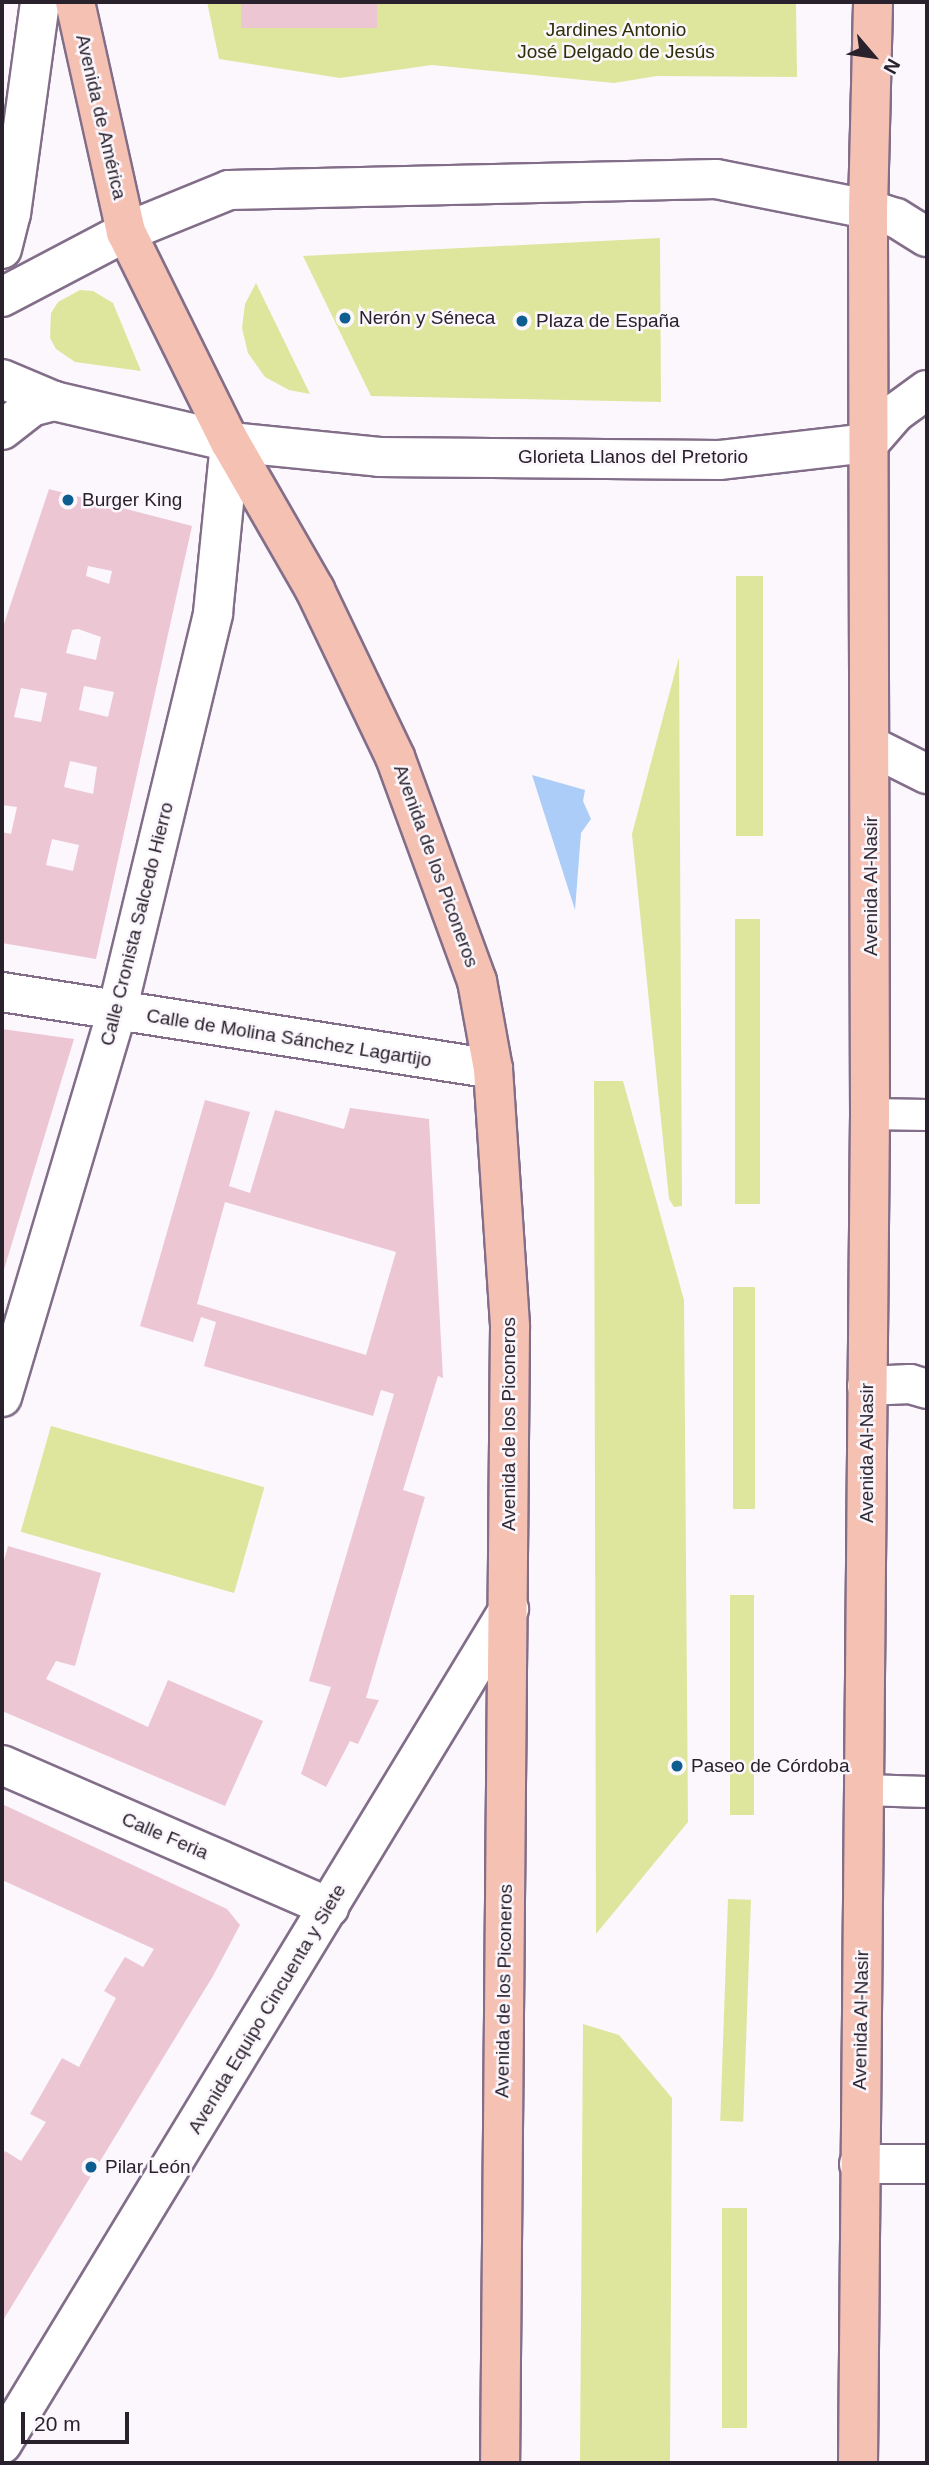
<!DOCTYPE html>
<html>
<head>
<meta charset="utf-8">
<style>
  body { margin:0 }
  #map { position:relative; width:929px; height:2465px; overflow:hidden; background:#fbf7fd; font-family:Helvetica,sans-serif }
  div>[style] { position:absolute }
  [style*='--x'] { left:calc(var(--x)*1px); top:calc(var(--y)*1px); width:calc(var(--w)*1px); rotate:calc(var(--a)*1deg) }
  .green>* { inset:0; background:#dee69d; transform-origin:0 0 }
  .water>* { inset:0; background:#abcdf8 }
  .building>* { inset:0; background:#ecc6d3; transform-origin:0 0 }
  .roads { filter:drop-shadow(2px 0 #826e89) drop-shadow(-2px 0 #826e89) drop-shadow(0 2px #826e89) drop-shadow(0 -2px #826e89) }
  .pedestrian>* { height:30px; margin:-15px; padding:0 15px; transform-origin:15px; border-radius:15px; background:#fff }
  .minor>* { height:38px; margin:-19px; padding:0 19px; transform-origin:19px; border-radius:19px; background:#fff }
  .tertiary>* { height:38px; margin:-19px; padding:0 19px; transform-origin:19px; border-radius:19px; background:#fff }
  .secondary>* { height:38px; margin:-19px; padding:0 19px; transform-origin:19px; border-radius:19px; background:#fff }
  .primary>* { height:38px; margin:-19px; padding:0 19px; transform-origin:19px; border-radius:19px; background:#f5c1b3 }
  .dots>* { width:19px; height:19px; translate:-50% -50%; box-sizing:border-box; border:4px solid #fbf7fd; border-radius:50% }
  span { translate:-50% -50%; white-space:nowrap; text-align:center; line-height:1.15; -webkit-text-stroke:5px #fbf7fd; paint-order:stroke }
  .park-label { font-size:19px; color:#2d3007 }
  .street-label { font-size:19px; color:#29212c }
  .poi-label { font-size:19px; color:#29212c }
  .left { translate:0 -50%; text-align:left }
  .frame { position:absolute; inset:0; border:4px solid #29212c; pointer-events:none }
  .north { position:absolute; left:838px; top:21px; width:70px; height:70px; -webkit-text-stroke:5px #fbf7fd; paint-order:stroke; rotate:119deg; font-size:19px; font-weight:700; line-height:28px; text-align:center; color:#29212c }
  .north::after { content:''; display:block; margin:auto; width:24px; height:32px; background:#29212c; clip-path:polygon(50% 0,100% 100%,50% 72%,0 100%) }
  .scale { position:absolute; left:21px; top:2412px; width:108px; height:32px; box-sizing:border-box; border:4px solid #29212c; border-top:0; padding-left:9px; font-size:21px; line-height:24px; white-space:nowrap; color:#29212c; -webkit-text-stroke:5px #fbf7fd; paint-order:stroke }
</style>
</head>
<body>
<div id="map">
  <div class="green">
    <i style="clip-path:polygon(207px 2px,796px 2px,797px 77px,657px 76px,614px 83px,432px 65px,340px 78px,219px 59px)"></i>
    <i style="clip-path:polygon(660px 238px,661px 402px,371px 396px,303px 256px)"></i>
    <i style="clip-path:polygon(256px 283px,310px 394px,289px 390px,265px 377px,248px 353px,242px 328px,245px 304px)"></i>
    <i style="clip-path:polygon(80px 290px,93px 291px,113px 303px,141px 371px,75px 362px,56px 349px,50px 338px,51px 313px,58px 302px)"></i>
    <i style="left:736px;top:576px;width:27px;height:260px"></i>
    <i style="clip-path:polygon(679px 657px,682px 1206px,674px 1207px,669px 1199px,632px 834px)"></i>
    <i style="left:735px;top:919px;width:25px;height:285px"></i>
    <i style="clip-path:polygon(594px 1081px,623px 1081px,684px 1300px,688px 1822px,596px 1934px)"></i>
    <i style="left:733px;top:1287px;width:22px;height:222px"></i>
    <i style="left:51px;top:1426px;width:222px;height:110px;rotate:16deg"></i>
    <i style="left:730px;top:1595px;width:24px;height:220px"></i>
    <i style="left:728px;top:1899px;width:23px;height:222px;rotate:2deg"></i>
    <i style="clip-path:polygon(583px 2024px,619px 2035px,672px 2098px,670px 2463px,580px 2463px)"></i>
    <i style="left:722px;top:2208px;width:25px;height:220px"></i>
  </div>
  <div class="water">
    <i style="clip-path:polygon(532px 775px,585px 790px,583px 801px,591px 819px,581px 833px,575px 910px)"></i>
  </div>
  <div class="building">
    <i style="left:241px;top:2px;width:136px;height:26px"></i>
    <i style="clip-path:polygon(evenodd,49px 489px,192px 526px,96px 959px,2px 943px,2px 832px,11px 834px,17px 807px,2px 805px,2px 630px,49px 489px,88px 566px,112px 571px,109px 584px,86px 576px,88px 566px,49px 489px,78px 629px,101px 637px,96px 660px,66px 653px,72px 630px,78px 629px,49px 489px,84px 686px,114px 692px,108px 717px,79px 710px,84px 686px,49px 489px,21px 688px,47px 693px,41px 722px,14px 717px,21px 688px,49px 489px,70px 761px,97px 767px,93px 794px,64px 787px,70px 761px,49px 489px,52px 839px,79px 845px,73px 871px,46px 865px,52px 839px)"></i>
    <i style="clip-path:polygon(2px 1029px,74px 1039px,2px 1276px)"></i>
    <i style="clip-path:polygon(evenodd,205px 1100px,250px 1112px,229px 1186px,250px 1193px,275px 1110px,344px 1129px,350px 1108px,429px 1119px,443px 1378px,438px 1376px,403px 1490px,425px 1497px,366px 1698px,379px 1700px,358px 1744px,350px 1741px,326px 1787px,301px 1774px,331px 1687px,309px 1681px,394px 1394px,381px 1390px,373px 1416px,204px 1366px,216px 1322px,201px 1317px,193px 1342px,140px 1326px,205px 1100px,225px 1202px,396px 1252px,366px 1355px,197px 1304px,225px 1202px)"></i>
    <i style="clip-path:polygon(8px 1546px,101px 1573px,75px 1666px,56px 1661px,46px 1679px,148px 1727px,168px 1680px,263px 1721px,225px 1806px,2px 1711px,2px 1568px)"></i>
    <i style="clip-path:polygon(2px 1804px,227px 1909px,240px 1925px,213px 1976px,2px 2322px,2px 2157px,5px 2151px,21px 2161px,46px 2122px,30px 2114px,62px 2058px,79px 2067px,116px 1998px,104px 1991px,125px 1957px,143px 1967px,154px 1949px,2px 1880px)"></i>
  </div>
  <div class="roads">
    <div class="pedestrian">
      <i style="--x:870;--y:1114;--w:57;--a:1"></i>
      <i style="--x:864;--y:1790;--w:63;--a:1.8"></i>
    </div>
    <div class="minor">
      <i style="--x:2;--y:249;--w:36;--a:-76"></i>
      <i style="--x:11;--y:214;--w:214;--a:-82.2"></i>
      <i style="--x:2;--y:992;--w:497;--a:8.9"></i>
      <i style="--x:867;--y:1386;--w:43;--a:-2.7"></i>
      <i style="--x:910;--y:1384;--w:18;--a:16"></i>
      <i style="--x:2;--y:1397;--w:403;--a:-73.4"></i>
      <i style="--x:117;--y:1011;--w:409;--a:-76.4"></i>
      <i style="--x:213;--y:613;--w:172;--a:-84.3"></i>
      <i style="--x:2;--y:1765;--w:357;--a:23.5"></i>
      <i style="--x:859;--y:2164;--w:68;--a:0"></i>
      <i style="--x:2;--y:2444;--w:977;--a:-58.73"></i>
    </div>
    <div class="tertiary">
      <i style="--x:871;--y:746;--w:63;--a:26.6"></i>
    </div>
    <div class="secondary">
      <i style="--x:2;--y:297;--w:140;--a:-27.7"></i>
      <i style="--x:126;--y:232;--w:111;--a:-22.2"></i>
      <i style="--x:229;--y:190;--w:487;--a:-1.3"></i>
      <i style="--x:716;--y:179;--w:155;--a:11.2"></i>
      <i style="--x:868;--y:209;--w:29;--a:18"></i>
      <i style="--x:896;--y:218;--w:36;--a:32"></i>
      <i style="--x:2;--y:379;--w:56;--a:22.9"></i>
      <i style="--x:54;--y:401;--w:181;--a:13.1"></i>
      <i style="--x:230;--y:442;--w:150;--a:5.7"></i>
      <i style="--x:379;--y:457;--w:340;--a:0.5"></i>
      <i style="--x:719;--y:460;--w:151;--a:-6.5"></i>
      <i style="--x:869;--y:443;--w:40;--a:-49"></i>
      <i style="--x:895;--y:413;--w:39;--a:-36"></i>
      <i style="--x:2;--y:430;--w:37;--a:-38"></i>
      <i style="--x:31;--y:407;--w:24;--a:-15"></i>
    </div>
    <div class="primary">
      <i style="--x:75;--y:2;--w:236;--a:77.5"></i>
      <i style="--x:126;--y:232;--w:234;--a:63.7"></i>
      <i style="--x:230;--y:442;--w:171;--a:60.1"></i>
      <i style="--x:315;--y:590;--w:185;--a:64.4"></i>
      <i style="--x:395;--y:757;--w:239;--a:69.9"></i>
      <i style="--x:477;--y:981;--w:89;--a:79.7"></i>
      <i style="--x:493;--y:1069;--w:259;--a:86.2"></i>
      <i style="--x:510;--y:1327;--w:1136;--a:90.5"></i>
      <i style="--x:858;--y:2463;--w:1349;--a:-89.49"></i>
      <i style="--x:870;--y:1114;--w:905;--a:-90.13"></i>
      <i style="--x:868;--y:209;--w:207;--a:-88.6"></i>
    </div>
  </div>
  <div class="dots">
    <i style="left:345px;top:318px;background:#0d5d90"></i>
    <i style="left:522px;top:321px;background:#0d5d90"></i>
    <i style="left:68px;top:500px;background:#0d5d90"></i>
    <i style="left:677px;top:1766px;background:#0d5d90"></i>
    <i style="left:91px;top:2167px;background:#0d5d90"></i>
  </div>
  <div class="park-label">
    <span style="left:616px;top:41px">Jardines Antonio<br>José Delgado de Jesús</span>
  </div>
  <div class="street-label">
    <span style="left:101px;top:117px;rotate:77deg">Avenida de América</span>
    <span style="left:633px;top:457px">Glorieta Llanos del Pretorio</span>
    <span style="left:436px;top:866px;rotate:70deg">Avenida de los Piconeros</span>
    <span style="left:871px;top:886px;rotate:-90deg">Avenida Al-Nasir</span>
    <span style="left:137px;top:924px;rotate:-76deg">Calle Cronista Salcedo Hierro</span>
    <span style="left:289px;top:1038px;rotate:9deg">Calle de Molina Sánchez Lagartijo</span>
    <span style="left:509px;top:1424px;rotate:-90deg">Avenida de los Piconeros</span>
    <span style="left:867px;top:1453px;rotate:-90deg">Avenida Al-Nasir</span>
    <span style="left:165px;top:1836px;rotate:23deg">Calle Feria</span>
    <span style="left:504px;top:1991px;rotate:-89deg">Avenida de los Piconeros</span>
    <span style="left:267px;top:2009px;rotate:-59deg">Avenida Equipo Cincuenta y Siete</span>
    <span style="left:861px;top:2020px;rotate:-89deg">Avenida Al-Nasir</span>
  </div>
  <div class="poi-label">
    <span class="left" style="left:359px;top:318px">Nerón y Séneca</span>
    <span class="left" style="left:536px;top:321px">Plaza de España</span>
    <span class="left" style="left:82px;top:500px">Burger King</span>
    <span class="left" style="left:691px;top:1766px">Paseo de Córdoba</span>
    <span class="left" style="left:105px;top:2167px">Pilar León</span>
  </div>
  <div class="frame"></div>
  <div class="north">N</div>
  <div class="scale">20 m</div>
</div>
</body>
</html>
